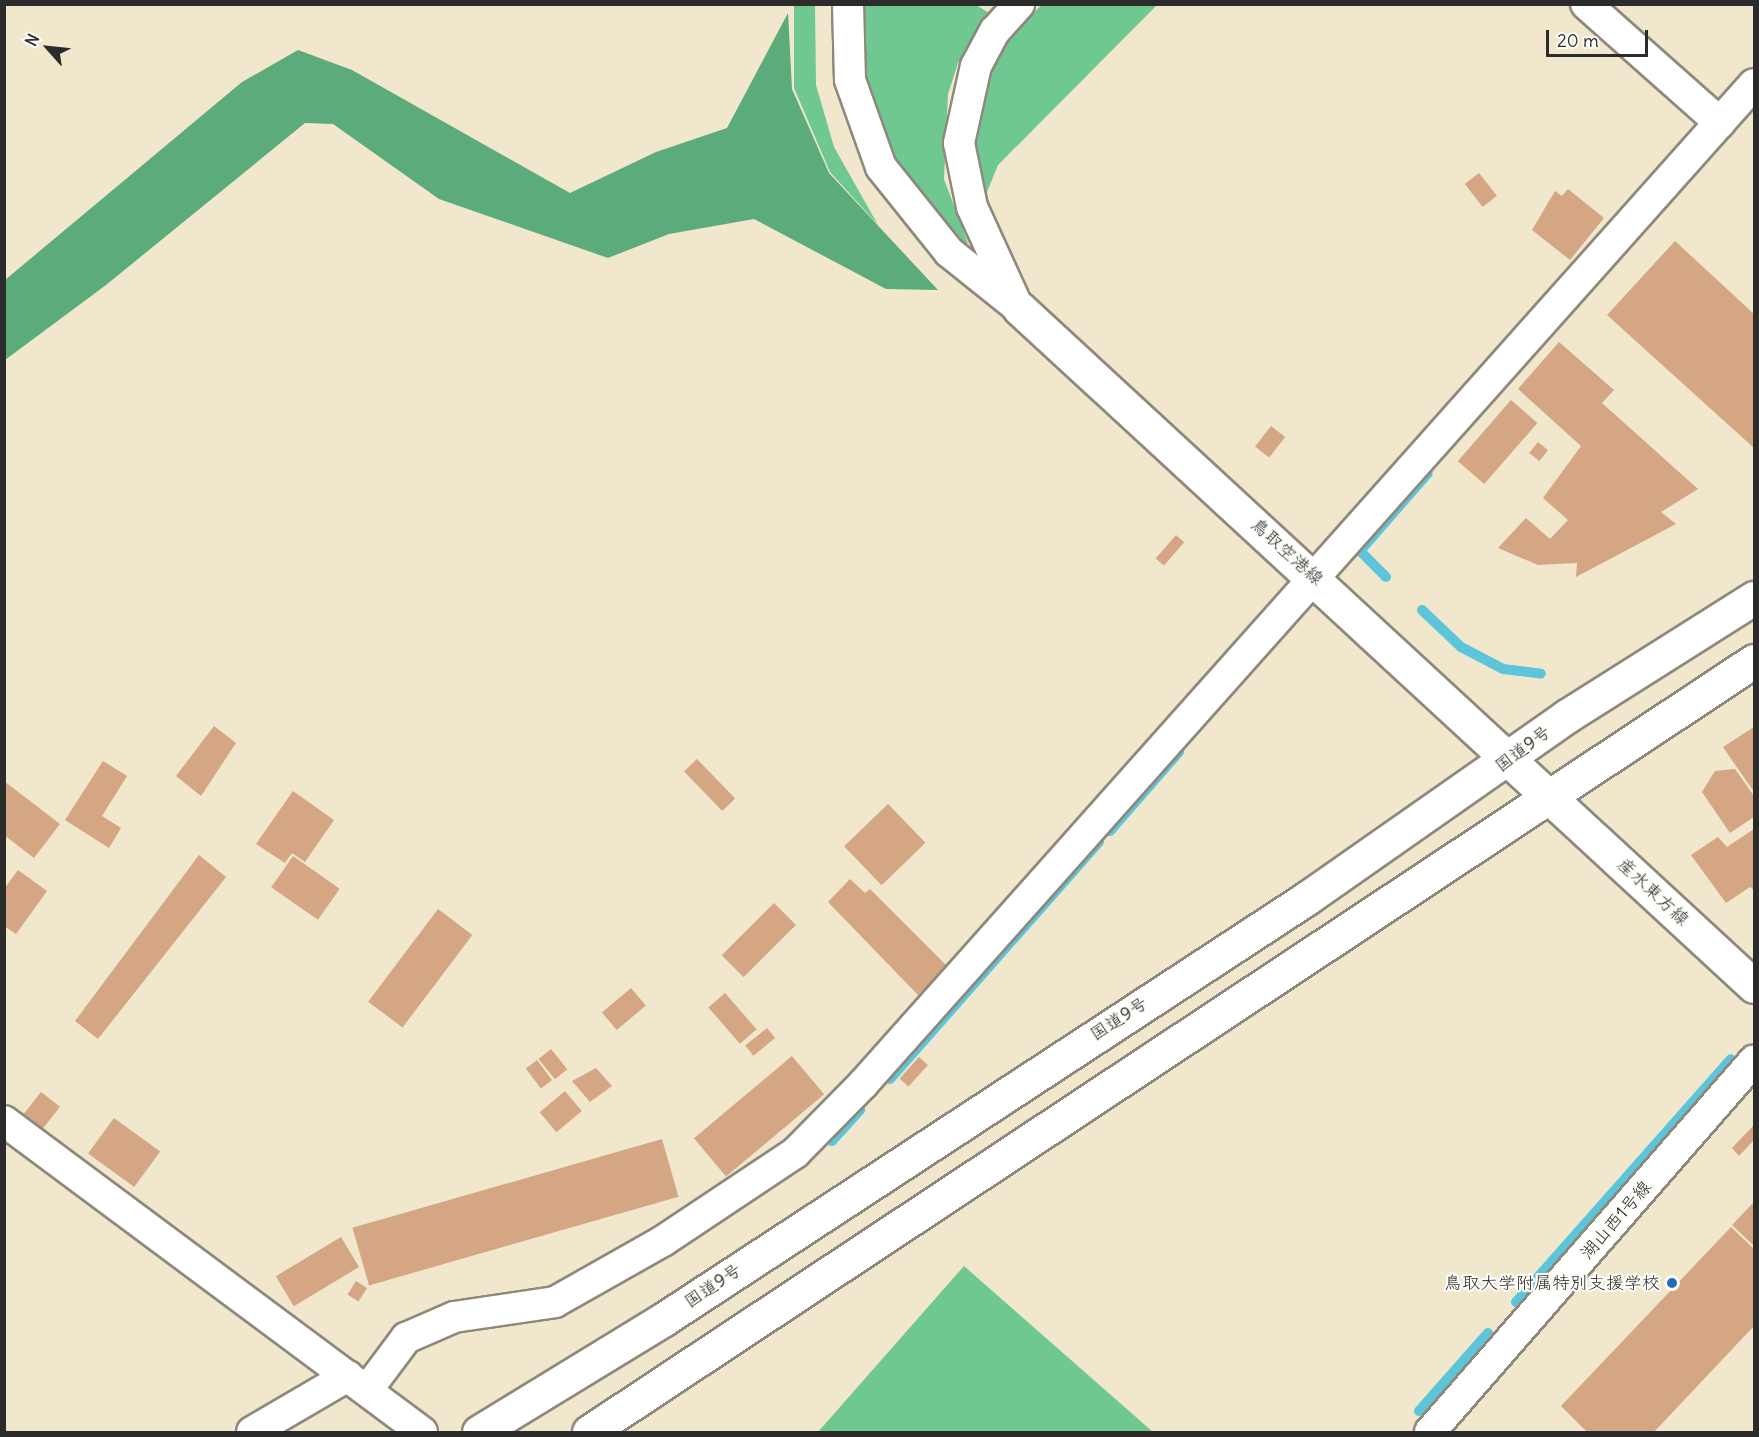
<!DOCTYPE html>
<html>
<head>
<meta charset="utf-8">
<style>
  body { margin:0 }
  #map { position:relative; width:1759px; height:1437px; overflow:hidden; background:#f0e7cc; font-family:Delius,"Klee One",sans-serif }
  div>[style] { position:absolute }
  [style*='--x'] { left:calc(var(--x)*1px); top:calc(var(--y)*1px); width:calc(var(--w)*1px); rotate:calc(var(--a)*1deg) }
  .green>* { inset:0; background:#6fc88f }
  .forest>* { inset:0; background:#5bac7a }
  .stream>* { height:10px; margin:-5px; padding:0 5px; transform-origin:5px; border-radius:5px; background:#5dc5da }
  .building>* { inset:0; background:#d4a684; transform-origin:0 0 }
  .roads { filter:drop-shadow(2px 0 #8e897c) drop-shadow(-2px 0 #8e897c) drop-shadow(0 2px #8e897c) drop-shadow(0 -2px #8e897c) }
  .street>* { height:30px; margin:-15px; padding:0 15px; transform-origin:15px; border-radius:15px; background:#fff }
  .secondary>* { height:33px; margin:-16.5px; padding:0 16.5px; transform-origin:16.5px; border-radius:16.5px; background:#fff }
  .highway>* { height:33px; margin:-16.5px; padding:0 16.5px; transform-origin:16.5px; border-radius:16.5px; background:#fff }
  .dots>* { width:16px; height:16px; translate:-50% -50%; box-sizing:border-box; border:3px solid #fdfcf7; border-radius:50% }
  span { translate:-50% -50%; white-space:nowrap; text-align:center; line-height:1.15; -webkit-text-stroke:4.5px #fdfcf7; paint-order:stroke }
  .street-label { font-size:18px; color:#2b2b2b }
  .poi-label { font-size:18px; color:#2b2b2b }
  .right { translate:-100% -50%; text-align:right }
  .frame { position:absolute; inset:0; border:6px solid #2b2b2b; pointer-events:none }
  .north { position:absolute; left:18px; top:18px; width:60px; height:60px; -webkit-text-stroke:4px #fdfcf7; paint-order:stroke; rotate:297deg; font-size:16px; font-weight:700; line-height:24px; text-align:center; color:#2b2b2b }
  .north::after { content:''; display:block; margin:auto; width:21px; height:27px; background:#2b2b2b; clip-path:polygon(50% 0,100% 100%,50% 72%,0 100%) }
  .scale { position:absolute; left:1546px; top:30px; width:102px; height:27px; box-sizing:border-box; border:3px solid #2b2b2b; border-top:0; padding-left:8px; font-size:18px; line-height:21px; white-space:nowrap; color:#2b2b2b; -webkit-text-stroke:4px #fdfcf7; paint-order:stroke }
</style>
</head>
<body>
<div id="map">
  <div class="green">
    <i style="clip-path:polygon(861px 4px,976px 5px,991px 14px,958px 63px,948px 94px,944px 179px,968px 243px,960px 246px,888px 158px,863px 90px)"></i>
    <i style="clip-path:polygon(794px 5px,815px 5px,816px 85px,834px 147px,878px 225px,830px 172px,794px 88px)"></i>
    <i style="clip-path:polygon(1041px 5px,1157px 5px,998px 165px,987px 192px,990px 211px,985px 210px,973px 134px,981px 92px,996px 56px)"></i>
    <i style="clip-path:polygon(964px 1266px,1153px 1432px,818px 1432px)"></i>
  </div>
  <div class="forest">
    <i style="clip-path:polygon(788px 13px,792px 89px,829px 173px,938px 290px,886px 289px,754px 219px,669px 234px,608px 258px,439px 199px,333px 124px,305px 123px,106px 285px,5px 360px,5px 280px,242px 82px,298px 50px,352px 70px,570px 193px,656px 152px,727px 128px)"></i>
  </div>
  <div class="stream">
    <i style="--x:1386;--y:577;--w:37;--a:-135"></i>
    <i style="--x:1360;--y:551;--w:103;--a:-48.9"></i>
    <i style="--x:1422;--y:610;--w:54;--a:43.5"></i>
    <i style="--x:1461;--y:647;--w:47;--a:27.6"></i>
    <i style="--x:1503;--y:669;--w:38;--a:7"></i>
    <i style="--x:1110;--y:831;--w:105;--a:-48.9"></i>
    <i style="--x:890;--y:1079;--w:316;--a:-48.6"></i>
    <i style="--x:832;--y:1141;--w:42;--a:-47.9"></i>
    <i style="--x:1516;--y:1302;--w:324;--a:-48.5"></i>
    <i style="--x:1419;--y:1411;--w:104;--a:-48.5"></i>
  </div>
  <div class="building">
    <i style="left:1479px;top:173px;width:29px;height:18px;rotate:52deg"></i>
    <i style="clip-path:polygon(1568px 189px,1604px 218px,1570px 260px,1532px 230px,1555px 191px,1562px 196px)"></i>
    <i style="clip-path:polygon(1675px 241px,1754px 314px,1754px 448px,1607px 315px)"></i>
    <i style="clip-path:polygon(1559px 342px,1614px 390px,1602px 403px,1698px 489px,1661px 512px,1676px 524px,1576px 577px,1577px 563px,1538px 565px,1498px 548px,1526px 518px,1550px 539px,1568px 520px,1543px 498px,1581px 446px,1518px 389px)"></i>
    <i style="left:1511px;top:400px;width:35px;height:81px;rotate:41deg"></i>
    <i style="left:1271px;top:426px;width:18px;height:26px;rotate:38deg"></i>
    <i style="left:1538px;top:442px;width:13px;height:14px;rotate:39deg"></i>
    <i style="left:1176px;top:535px;width:11px;height:31px;rotate:41deg"></i>
    <i style="clip-path:polygon(214px 726px,236px 743px,201px 796px,176px 776px)"></i>
    <i style="clip-path:polygon(1754px 727px,1754px 792px,1723px 747px)"></i>
    <i style="left:697px;top:759px;width:55px;height:18px;rotate:46deg"></i>
    <i style="clip-path:polygon(103px 761px,127px 776px,102px 816px,121px 828px,109px 848px,65px 820px)"></i>
    <i style="clip-path:polygon(1735px 769px,1754px 796px,1754px 817px,1730px 833px,1702px 792px,1715px 771px)"></i>
    <i style="clip-path:polygon(4px 781px,60px 824px,34px 858px,4px 835px)"></i>
    <i style="clip-path:polygon(293px 791px,334px 820px,305px 862px,292px 853px,285px 863px,256px 844px)"></i>
    <i style="left:888px;top:804px;width:54px;height:61px;rotate:46deg"></i>
    <i style="clip-path:polygon(1754px 829px,1754px 890px,1750px 887px,1726px 903px,1691px 855px,1718px 837px,1727px 847px)"></i>
    <i style="clip-path:polygon(199px 855px,226px 877px,98px 1039px,75px 1021px)"></i>
    <i style="left:293px;top:856px;width:57px;height:38px;rotate:35deg"></i>
    <i style="clip-path:polygon(18px 870px,47px 891px,16px 934px,4px 926px,4px 889px)"></i>
    <i style="clip-path:polygon(850px 879px,865px 893px,870px 889px,947px 966px,918px 995px,828px 902px)"></i>
    <i style="left:774px;top:903px;width:31px;height:74px;rotate:45deg"></i>
    <i style="left:438px;top:909px;width:43px;height:116px;rotate:37deg"></i>
    <i style="left:631px;top:988px;width:23px;height:38px;rotate:50deg"></i>
    <i style="left:725px;top:993px;width:48px;height:22px;rotate:49deg"></i>
    <i style="left:767px;top:1028px;width:13px;height:28px;rotate:51deg"></i>
    <i style="left:551px;top:1049px;width:26px;height:16px;rotate:51deg"></i>
    <i style="left:792px;top:1056px;width:50px;height:128px;rotate:50deg"></i>
    <i style="left:919px;top:1057px;width:12px;height:29px;rotate:42deg"></i>
    <i style="left:537px;top:1060px;width:25px;height:14px;rotate:53deg"></i>
    <i style="clip-path:polygon(596px 1068px,612px 1086px,590px 1102px,572px 1081px)"></i>
    <i style="left:565px;top:1091px;width:26px;height:33px;rotate:50deg"></i>
    <i style="left:41px;top:1092px;width:24px;height:29px;rotate:38deg"></i>
    <i style="left:114px;top:1118px;width:57px;height:44px;rotate:36deg"></i>
    <i style="clip-path:polygon(1754px 1125px,1754px 1140px,1739px 1156px,1732px 1148px)"></i>
    <i style="left:662px;top:1139px;width:60px;height:322px;rotate:74deg"></i>
    <i style="clip-path:polygon(1754px 1202px,1754px 1246px,1732px 1225px)"></i>
    <i style="clip-path:polygon(1731px 1227px,1754px 1249px,1754px 1326px,1654px 1432px,1587px 1432px,1561px 1406px)"></i>
    <i style="left:341px;top:1237px;width:35px;height:76px;rotate:59deg"></i>
    <i style="left:356px;top:1281px;width:13px;height:16px;rotate:32deg"></i>
  </div>
  <div class="roads">
    <div class="street">
      <i style="--x:848;--y:4;--w:76;--a:88.5"></i>
      <i style="--x:850;--y:80;--w:92;--a:70.4"></i>
      <i style="--x:881;--y:167;--w:109;--a:51.3"></i>
      <i style="--x:949;--y:252;--w:90;--a:38.7"></i>
      <i style="--x:1586;--y:4;--w:179;--a:41.6"></i>
      <i style="--x:1015;--y:301;--w:103;--a:-114.6"></i>
      <i style="--x:972;--y:207;--w:65;--a:-101.5"></i>
      <i style="--x:959;--y:143;--w:79;--a:-77.6"></i>
      <i style="--x:976;--y:66;--w:40;--a:-62"></i>
      <i style="--x:995;--y:31;--w:36;--a:-48"></i>
      <i style="--x:4;--y:1121;--w:521;--a:36.65"></i>
      <i style="--x:368;--y:1389;--w:64;--a:-53.3"></i>
      <i style="--x:406;--y:1338;--w:52;--a:-23.6"></i>
      <i style="--x:454;--y:1317;--w:102;--a:-8.4"></i>
      <i style="--x:555;--y:1302;--w:124;--a:-29.5"></i>
      <i style="--x:663;--y:1241;--w:159;--a:-33.7"></i>
      <i style="--x:795;--y:1153;--w:97;--a:-45.4"></i>
      <i style="--x:863;--y:1084;--w:1339;--a:-48.3"></i>
      <i style="--x:252;--y:1432;--w:111;--a:-30.3"></i>
      <i style="--x:1430;--y:1432;--w:493;--a:-48.9"></i>
    </div>
    <div class="secondary">
      <i style="--x:1019;--y:308;--w:1000;--a:42.69"></i>
    </div>
    <div class="highway">
      <i style="--x:479;--y:1432;--w:217;--a:-31.4"></i>
      <i style="--x:664;--y:1319;--w:769;--a:-33.21"></i>
      <i style="--x:1307;--y:898;--w:317;--a:-35"></i>
      <i style="--x:1567;--y:716;--w:221;--a:-32.3"></i>
      <i style="--x:589;--y:1432;--w:1397;--a:-33.5"></i>
    </div>
  </div>
  <div class="dots">
    <i style="left:1672px;top:1283px;background:#1f6fb2"></i>
  </div>
  <div class="street-label">
    <span style="left:1287px;top:552px;rotate:42deg">鳥取空港線</span>
    <span style="left:1523px;top:749px;rotate:-37deg">国道9号</span>
    <span style="left:1653px;top:892px;rotate:43deg">産水東方線</span>
    <span style="left:1119px;top:1019px;rotate:-33deg">国道9号</span>
    <span style="left:1616px;top:1220px;rotate:-49deg">湖山西1号線</span>
    <span style="left:713px;top:1286px;rotate:-34deg">国道9号</span>
  </div>
  <div class="poi-label">
    <span class="right" style="left:1660px;top:1283px">鳥取大学附属特別支援学校</span>
  </div>
  <div class="frame"></div>
  <div class="north">N</div>
  <div class="scale">20 m</div>
</div>
</body>
</html>
